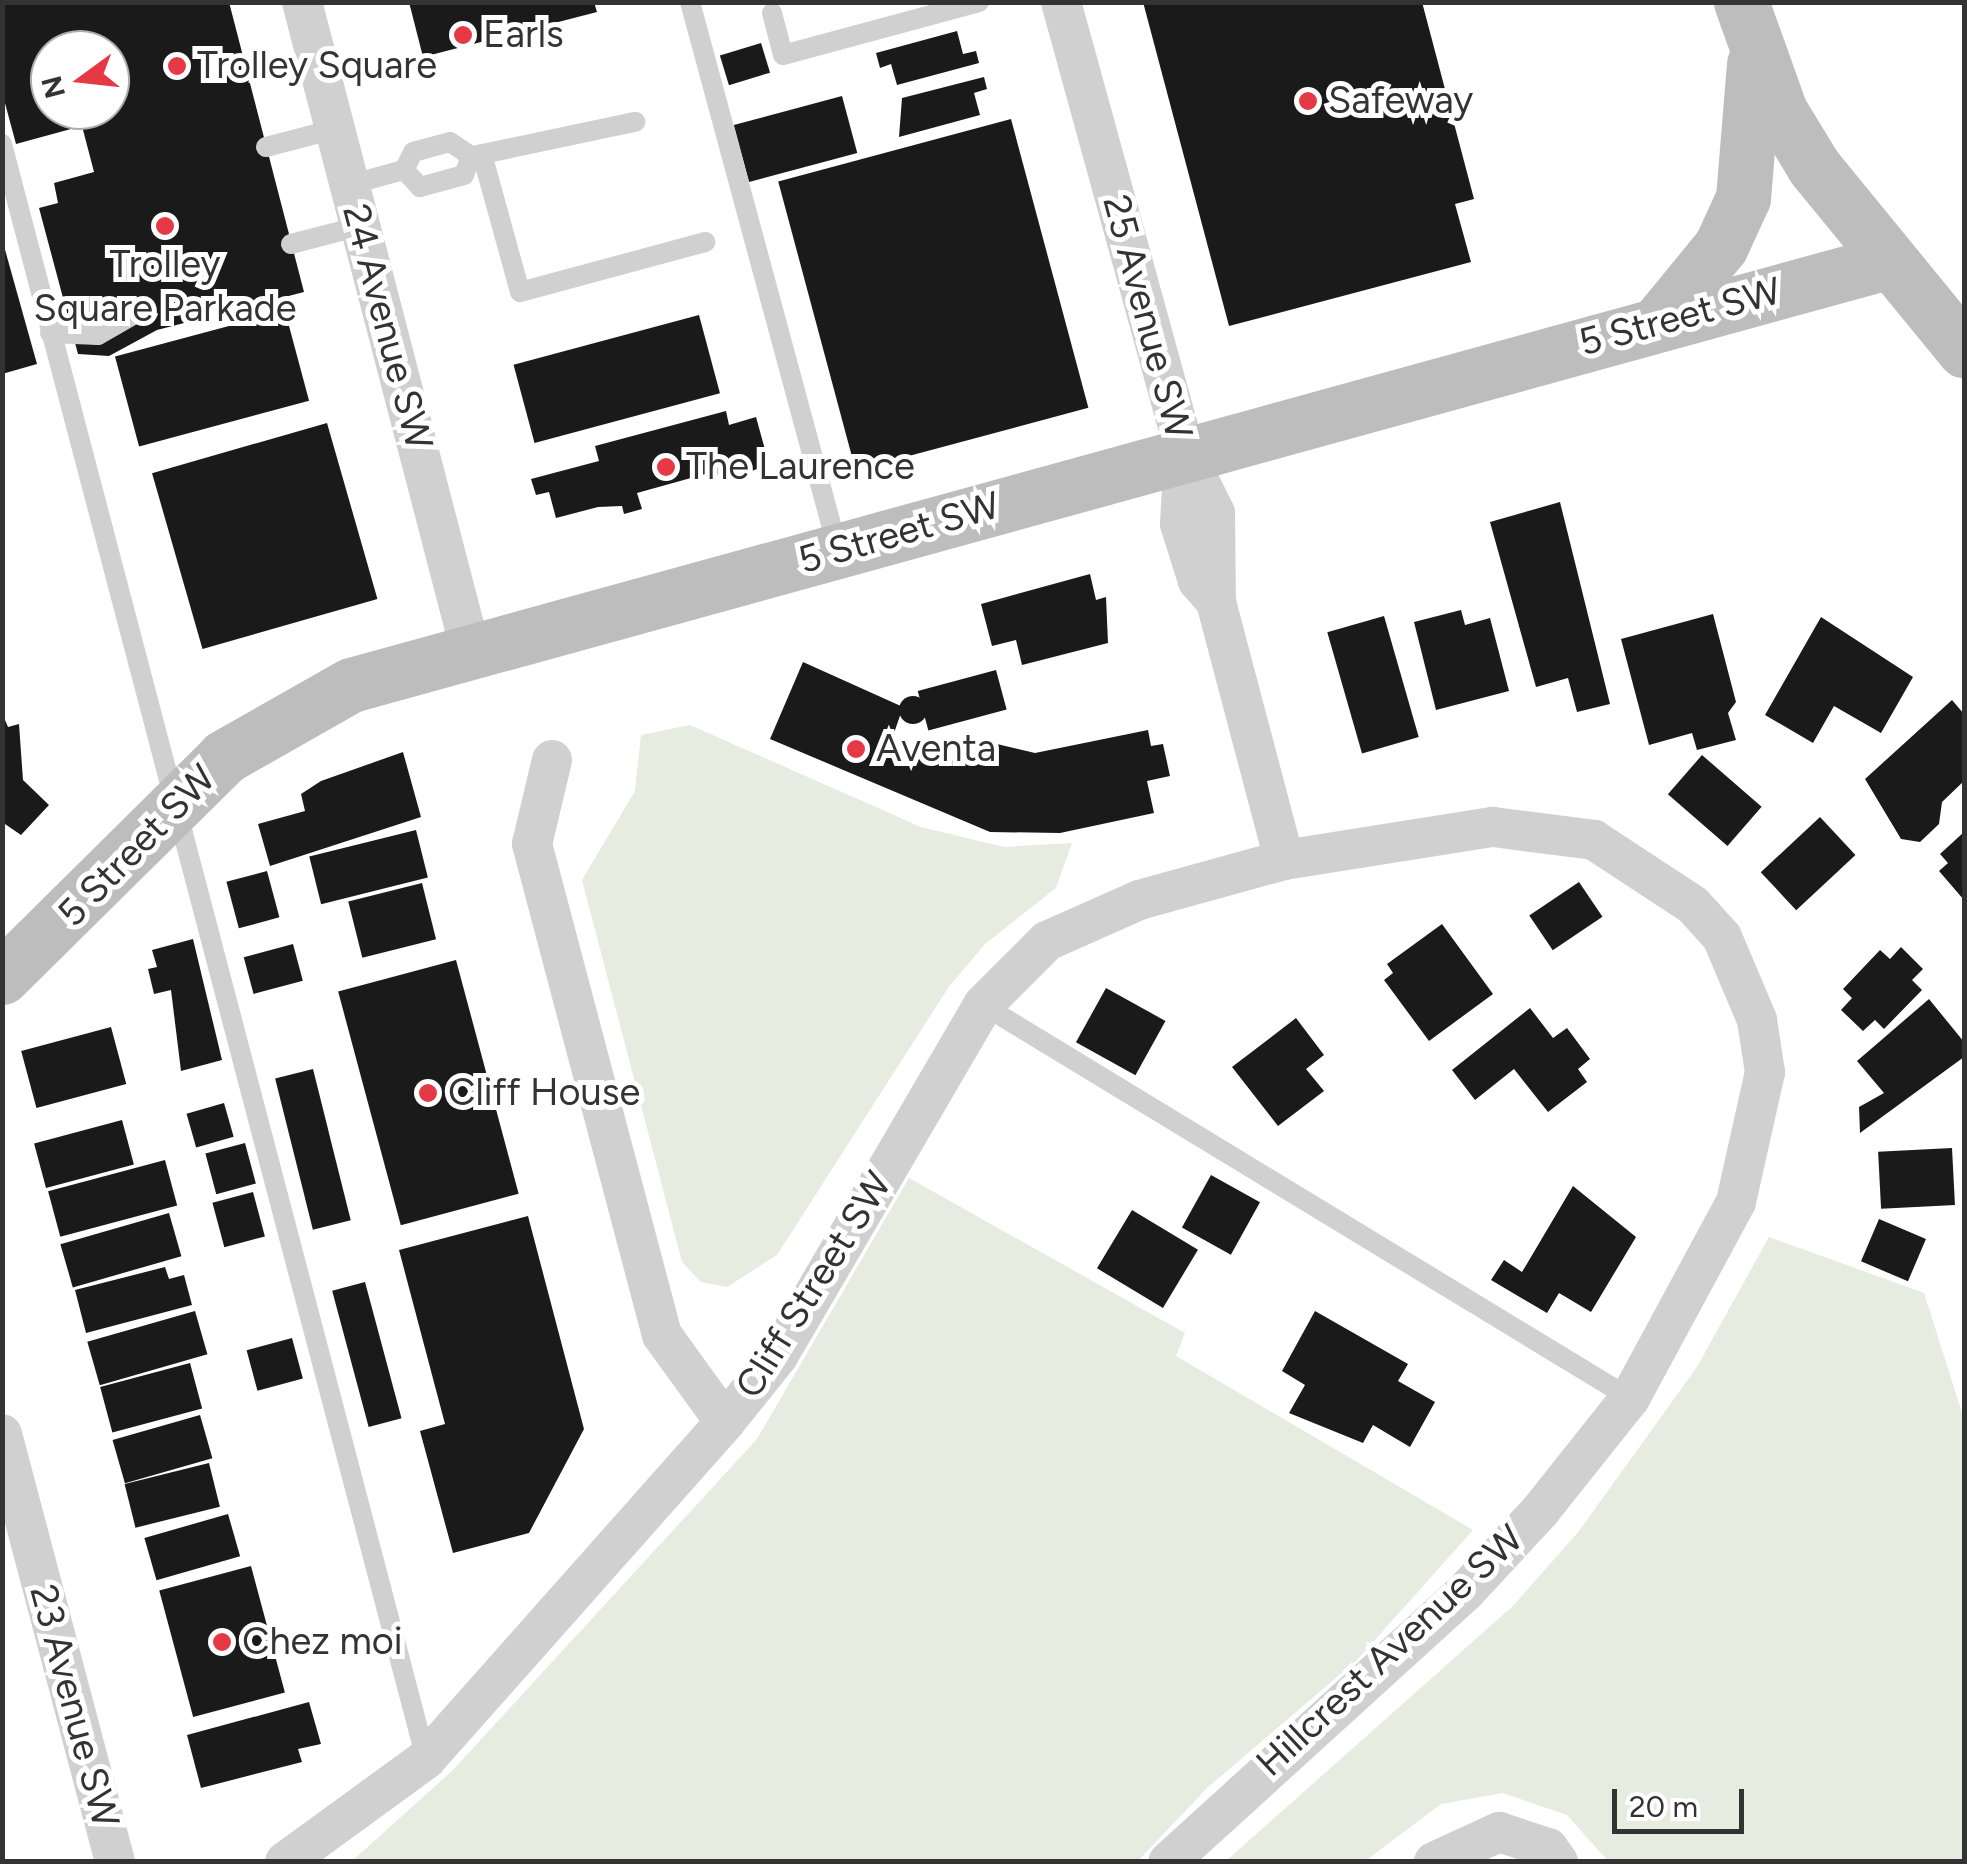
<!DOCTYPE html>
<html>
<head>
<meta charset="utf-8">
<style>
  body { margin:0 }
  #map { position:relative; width:1967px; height:1864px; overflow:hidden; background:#fff; font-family:Figtree,sans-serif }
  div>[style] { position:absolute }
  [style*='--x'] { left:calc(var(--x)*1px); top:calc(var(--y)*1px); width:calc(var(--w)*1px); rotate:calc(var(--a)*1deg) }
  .green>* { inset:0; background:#e6ecdf }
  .building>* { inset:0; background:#1a1a1a; transform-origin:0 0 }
  .round { border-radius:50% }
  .lane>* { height:20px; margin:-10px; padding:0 10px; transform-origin:10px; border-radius:10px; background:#d0d0d0 }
  .street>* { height:40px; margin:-20px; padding:0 20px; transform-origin:20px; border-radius:20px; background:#d0d0d0 }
  .secondary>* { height:55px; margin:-27.5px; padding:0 27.5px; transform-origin:27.5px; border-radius:27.5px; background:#bdbdbd }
  .dots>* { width:28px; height:28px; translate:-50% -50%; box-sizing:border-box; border:5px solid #fff; border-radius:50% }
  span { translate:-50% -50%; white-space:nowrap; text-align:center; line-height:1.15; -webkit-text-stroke:10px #fff; paint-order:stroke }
  .poi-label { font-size:38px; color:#333 }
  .left { translate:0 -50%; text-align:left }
  .street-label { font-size:38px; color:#333 }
  .frame { position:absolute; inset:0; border:5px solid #333; pointer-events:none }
  .north { position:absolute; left:30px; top:30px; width:100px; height:100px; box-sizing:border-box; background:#fff; border:2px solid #adadad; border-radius:50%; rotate:255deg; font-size:28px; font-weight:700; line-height:40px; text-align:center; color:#333 }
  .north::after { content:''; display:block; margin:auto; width:35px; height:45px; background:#e63946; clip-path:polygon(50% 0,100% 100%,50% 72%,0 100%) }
  .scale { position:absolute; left:1612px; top:1789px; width:132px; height:45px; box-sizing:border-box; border:5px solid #333; border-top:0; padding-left:12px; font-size:30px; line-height:35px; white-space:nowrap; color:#333; -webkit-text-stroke:8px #fff; paint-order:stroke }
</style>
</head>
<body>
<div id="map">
  <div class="green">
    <i style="clip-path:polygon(690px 725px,921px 827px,1004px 847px,1072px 843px,1056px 888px,985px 944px,948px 988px,777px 1255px,727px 1287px,701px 1282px,682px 1262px,582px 880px,635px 791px,641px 735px)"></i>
    <i style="clip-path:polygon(909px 1178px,1185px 1333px,1176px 1356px,1473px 1530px,1358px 1659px,1207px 1788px,1138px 1861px,352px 1861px,452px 1771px,757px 1439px)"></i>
    <i style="clip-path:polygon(1769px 1237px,1924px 1293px,1964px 1419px,1964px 1861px,1608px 1861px,1567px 1815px,1503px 1793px,1441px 1804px,1365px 1861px,1226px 1861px,1514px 1605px,1579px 1531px,1697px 1367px)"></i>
  </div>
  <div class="building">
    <i style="clip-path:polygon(evenodd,2px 2px,229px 2px,304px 292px,157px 330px,109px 356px,78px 354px,39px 208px,58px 203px,54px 183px,94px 172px,82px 126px,16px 144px,2px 92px,2px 2px,50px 50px,110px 50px,110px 110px,50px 110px,50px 50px)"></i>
    <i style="clip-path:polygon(409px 2px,594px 2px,597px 12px,423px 57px)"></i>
    <i style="clip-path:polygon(1143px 2px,1422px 2px,1474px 199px,1455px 204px,1471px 262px,1229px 326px)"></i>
    <i style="clip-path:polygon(957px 31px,963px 54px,976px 51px,979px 63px,897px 85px,891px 64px,880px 68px,876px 53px)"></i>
    <i style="left:761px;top:43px;width:31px;height:43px;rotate:73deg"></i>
    <i style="clip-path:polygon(984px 77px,987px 89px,974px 93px,980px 115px,899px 137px,902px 98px)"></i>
    <i style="left:842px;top:96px;width:59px;height:112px;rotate:75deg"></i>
    <i style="left:1011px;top:119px;width:299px;height:241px;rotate:75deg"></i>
    <i style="clip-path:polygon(2px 239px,37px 364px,2px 374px)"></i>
    <i style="left:285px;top:311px;width:93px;height:176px;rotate:75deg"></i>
    <i style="left:699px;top:315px;width:81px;height:192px;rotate:75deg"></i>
    <i style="clip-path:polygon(726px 411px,729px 425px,756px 417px,769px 464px,721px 484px,716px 471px,637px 493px,642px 509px,624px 514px,622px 506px,598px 507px,556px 518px,549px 492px,536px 495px,531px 479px,599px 461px,595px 446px)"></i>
    <i style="left:327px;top:423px;width:183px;height:182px;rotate:74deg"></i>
    <i style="clip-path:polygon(1560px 502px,1610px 704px,1577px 712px,1568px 678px,1536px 687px,1490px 522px)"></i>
    <i style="clip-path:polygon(1090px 574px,1096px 600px,1106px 597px,1108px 643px,1022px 665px,1016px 640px,992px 646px,981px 604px)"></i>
    <i style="clip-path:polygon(1461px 610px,1465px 625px,1490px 618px,1509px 691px,1436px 710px,1414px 622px)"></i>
    <i style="clip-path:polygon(1713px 614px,1736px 702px,1728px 713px,1736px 740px,1697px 750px,1692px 733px,1649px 745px,1621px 639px)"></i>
    <i style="left:1384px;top:616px;width:126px;height:59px;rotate:74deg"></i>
    <i style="clip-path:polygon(1821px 617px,1913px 677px,1881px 733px,1834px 706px,1813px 743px,1765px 715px)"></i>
    <i style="clip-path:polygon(803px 662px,903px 707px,893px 736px,951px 763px,960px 744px,977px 751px,980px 740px,1035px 753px,1148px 730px,1151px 746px,1163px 744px,1170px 776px,1147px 781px,1154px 813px,1060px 833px,990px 832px,770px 739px)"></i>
    <i style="left:996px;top:670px;width:41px;height:81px;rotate:75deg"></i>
    <i class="round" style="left:899px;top:696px;width:28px;height:28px"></i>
    <i style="clip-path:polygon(1952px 700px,1964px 714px,1964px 781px,1942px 802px,1939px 824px,1920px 842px,1901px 839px,1865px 779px)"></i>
    <i style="clip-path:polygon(2px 713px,8px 727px,19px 724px,23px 780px,49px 805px,21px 835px,2px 822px)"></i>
    <i style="clip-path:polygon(403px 752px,421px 817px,270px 866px,258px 824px,305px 811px,301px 794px,321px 781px)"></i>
    <i style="left:1702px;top:755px;width:79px;height:52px;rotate:41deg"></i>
    <i style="left:1820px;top:817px;width:52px;height:81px;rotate:47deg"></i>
    <i style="left:416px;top:830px;width:49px;height:110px;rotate:76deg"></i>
    <i style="clip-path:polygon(1964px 832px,1964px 900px,1939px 871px,1948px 863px,1940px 854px)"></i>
    <i style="left:267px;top:871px;width:48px;height:42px;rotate:75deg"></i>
    <i style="left:1579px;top:882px;width:42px;height:60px;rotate:56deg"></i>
    <i style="left:422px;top:883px;width:58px;height:76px;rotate:76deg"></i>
    <i style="clip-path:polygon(1442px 924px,1493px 994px,1429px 1041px,1384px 980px,1393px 973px,1387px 964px)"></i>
    <i style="clip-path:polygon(193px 939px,222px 1060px,181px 1071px,171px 990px,154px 994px,148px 969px,157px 967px,152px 950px)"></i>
    <i style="left:293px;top:944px;width:38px;height:51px;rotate:75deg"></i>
    <i style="clip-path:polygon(1901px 947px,1923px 969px,1912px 980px,1922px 990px,1884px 1029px,1875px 1020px,1863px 1031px,1841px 1010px,1852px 998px,1843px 989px,1880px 950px,1890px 959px)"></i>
    <i style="left:456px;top:960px;width:242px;height:122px;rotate:75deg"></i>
    <i style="left:1106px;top:988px;width:68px;height:62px;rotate:29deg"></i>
    <i style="clip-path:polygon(1929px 999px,1964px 1042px,1964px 1057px,1860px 1133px,1859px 1107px,1884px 1093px,1857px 1061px)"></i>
    <i style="clip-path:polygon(1530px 1008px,1553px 1038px,1567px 1028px,1590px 1059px,1578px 1069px,1587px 1082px,1548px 1112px,1514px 1069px,1475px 1100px,1452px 1070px)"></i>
    <i style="clip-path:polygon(1296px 1018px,1324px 1055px,1306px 1069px,1324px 1091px,1278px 1126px,1232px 1067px)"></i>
    <i style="left:111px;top:1027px;width:59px;height:93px;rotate:75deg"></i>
    <i style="left:313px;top:1069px;width:156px;height:39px;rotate:76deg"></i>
    <i style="left:224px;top:1103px;width:35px;height:39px;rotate:74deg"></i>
    <i style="left:122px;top:1120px;width:46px;height:91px;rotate:75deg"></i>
    <i style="left:245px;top:1143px;width:42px;height:41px;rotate:75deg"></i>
    <i style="left:1952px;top:1148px;width:57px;height:74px;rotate:87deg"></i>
    <i style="left:165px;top:1160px;width:47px;height:121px;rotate:75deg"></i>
    <i style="left:1211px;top:1175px;width:56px;height:60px;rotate:29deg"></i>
    <i style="clip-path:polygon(1573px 1186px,1636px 1237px,1591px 1312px,1559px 1293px,1547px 1313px,1491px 1280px,1504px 1260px,1522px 1272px)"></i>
    <i style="left:253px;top:1192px;width:46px;height:42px;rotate:75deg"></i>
    <i style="left:1132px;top:1210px;width:77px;height:68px;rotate:31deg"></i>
    <i style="left:169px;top:1213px;width:45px;height:113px;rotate:74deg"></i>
    <i style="clip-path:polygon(528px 1216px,584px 1429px,529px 1533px,453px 1553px,420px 1431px,445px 1424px,399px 1250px)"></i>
    <i style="left:1879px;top:1219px;width:51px;height:46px;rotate:23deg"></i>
    <i style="clip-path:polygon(165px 1267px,169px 1279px,184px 1275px,192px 1305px,86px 1333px,75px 1290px)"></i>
    <i style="left:365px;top:1282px;width:141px;height:34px;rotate:75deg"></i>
    <i style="left:195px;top:1311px;width:45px;height:112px;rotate:74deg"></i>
    <i style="clip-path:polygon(1315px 1311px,1408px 1364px,1398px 1381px,1435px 1402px,1410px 1447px,1373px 1425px,1363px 1443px,1289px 1413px,1305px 1385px,1282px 1371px)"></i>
    <i style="left:292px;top:1338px;width:42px;height:47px;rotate:75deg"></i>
    <i style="left:190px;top:1363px;width:47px;height:93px;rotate:75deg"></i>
    <i style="left:200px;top:1415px;width:45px;height:91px;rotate:74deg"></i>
    <i style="left:209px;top:1463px;width:45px;height:87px;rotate:76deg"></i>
    <i style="left:228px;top:1514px;width:44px;height:87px;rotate:74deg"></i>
    <i style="left:251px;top:1566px;width:131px;height:95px;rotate:75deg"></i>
    <i style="clip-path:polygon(309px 1702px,321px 1744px,298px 1749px,302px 1762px,201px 1788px,187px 1735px)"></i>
  </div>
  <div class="lane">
    <i style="--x:690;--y:2;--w:568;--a:74.89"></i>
    <i style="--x:772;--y:13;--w:43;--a:75.3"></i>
    <i style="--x:783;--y:55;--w:203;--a:-15.1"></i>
    <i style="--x:2;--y:144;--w:1670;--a:75.29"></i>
    <i style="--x:266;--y:147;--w:71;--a:-14.6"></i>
    <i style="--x:482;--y:154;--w:143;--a:74.6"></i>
    <i style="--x:520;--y:292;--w:192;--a:-15.1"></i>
    <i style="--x:473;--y:156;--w:166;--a:-11.9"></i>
    <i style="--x:349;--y:185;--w:57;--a:-15.3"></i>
    <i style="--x:404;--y:170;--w:20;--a:-63"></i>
    <i style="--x:413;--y:152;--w:38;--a:-15"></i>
    <i style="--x:450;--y:142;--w:25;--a:34"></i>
    <i style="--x:471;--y:156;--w:20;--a:110"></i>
    <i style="--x:464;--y:175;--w:46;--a:164.7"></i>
    <i style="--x:420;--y:187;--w:23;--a:-133"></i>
    <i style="--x:291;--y:244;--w:71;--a:-14.6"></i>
    <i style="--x:50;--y:333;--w:48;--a:2.4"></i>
    <i style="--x:98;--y:335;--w:40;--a:-29.7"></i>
    <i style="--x:983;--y:1005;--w:757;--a:31.28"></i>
  </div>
  <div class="street">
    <i style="--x:302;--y:2;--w:672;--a:75.43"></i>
    <i style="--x:1061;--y:2;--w:465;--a:74.6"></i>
    <i style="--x:1184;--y:450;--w:74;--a:93.1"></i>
    <i style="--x:1180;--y:524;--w:60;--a:72.5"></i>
    <i style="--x:1198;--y:581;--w:28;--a:49"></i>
    <i style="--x:1216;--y:602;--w:267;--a:75.2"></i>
    <i style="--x:1184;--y:450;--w:70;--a:63.8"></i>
    <i style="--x:1215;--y:513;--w:89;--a:89.4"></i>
    <i style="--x:552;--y:760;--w:86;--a:103.4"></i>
    <i style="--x:532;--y:844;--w:508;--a:75.17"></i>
    <i style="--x:662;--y:1335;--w:107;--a:54.1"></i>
    <i style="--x:2;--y:1434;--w:443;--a:75.2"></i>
    <i style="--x:285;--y:1862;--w:175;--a:-36.1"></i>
    <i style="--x:426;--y:1759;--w:451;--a:-48.4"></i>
    <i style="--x:725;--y:1422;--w:85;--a:-51.2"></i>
    <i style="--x:778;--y:1356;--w:406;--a:-59.7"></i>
    <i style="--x:983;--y:1005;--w:91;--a:-45"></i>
    <i style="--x:1047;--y:941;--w:101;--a:-24"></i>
    <i style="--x:1139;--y:900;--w:150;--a:-15.4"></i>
    <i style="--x:1284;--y:860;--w:212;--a:-9"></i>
    <i style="--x:1493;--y:827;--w:102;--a:7.3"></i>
    <i style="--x:1594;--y:840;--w:118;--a:33.3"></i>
    <i style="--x:1693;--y:905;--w:43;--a:47.8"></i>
    <i style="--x:1722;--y:937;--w:90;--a:67.1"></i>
    <i style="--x:1757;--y:1020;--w:53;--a:81.3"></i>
    <i style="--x:1765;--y:1072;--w:133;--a:102.6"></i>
    <i style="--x:1736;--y:1202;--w:223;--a:118.4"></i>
    <i style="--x:1630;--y:1398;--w:143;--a:128.5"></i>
    <i style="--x:1541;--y:1510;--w:112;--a:132.8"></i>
    <i style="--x:1465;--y:1592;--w:401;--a:137.7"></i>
    <i style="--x:1434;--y:1862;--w:72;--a:-24.8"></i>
    <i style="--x:1499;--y:1832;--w:52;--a:18.1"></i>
    <i style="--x:1548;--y:1848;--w:17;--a:54"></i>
  </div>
  <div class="secondary">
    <i style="--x:1741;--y:2;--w:116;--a:70.3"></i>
    <i style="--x:1780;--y:111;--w:66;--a:58.7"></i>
    <i style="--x:1814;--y:167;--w:237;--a:50.7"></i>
    <i style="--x:1658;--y:323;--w:99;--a:-50.7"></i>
    <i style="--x:1721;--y:246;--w:53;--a:-65.4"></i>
    <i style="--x:1743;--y:198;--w:135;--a:-85.3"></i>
    <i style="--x:2;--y:977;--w:313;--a:-44.7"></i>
    <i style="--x:224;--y:757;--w:146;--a:-29.6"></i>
    <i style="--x:351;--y:685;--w:1596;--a:-15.4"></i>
  </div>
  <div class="dots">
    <i style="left:463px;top:35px;background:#e63946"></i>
    <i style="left:177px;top:66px;background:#e63946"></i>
    <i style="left:1308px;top:101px;background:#e63946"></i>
    <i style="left:165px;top:226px;background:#e63946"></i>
    <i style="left:666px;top:467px;background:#e63946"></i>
    <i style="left:856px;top:749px;background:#e63946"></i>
    <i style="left:428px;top:1093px;background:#e63946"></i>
    <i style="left:222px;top:1642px;background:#e63946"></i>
  </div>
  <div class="poi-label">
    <span class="left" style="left:483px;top:35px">Earls</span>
    <span class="left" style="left:197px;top:66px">Trolley Square</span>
    <span class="left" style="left:1328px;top:101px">Safeway</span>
    <span style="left:165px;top:287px">Trolley<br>Square Parkade</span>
    <span class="left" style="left:686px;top:467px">The Laurence</span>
    <span class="left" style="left:876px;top:749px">Aventa</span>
    <span class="left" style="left:448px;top:1093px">Cliff House</span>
    <span class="left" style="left:242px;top:1642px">Chez moi</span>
  </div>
  <div class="street-label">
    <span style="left:1147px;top:317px;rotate:75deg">25 Avenue SW</span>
    <span style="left:1680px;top:317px;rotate:-15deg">5 Street SW</span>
    <span style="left:387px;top:327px;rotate:75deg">24 Avenue SW</span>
    <span style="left:899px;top:533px;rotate:-16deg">5 Street SW</span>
    <span style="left:137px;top:846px;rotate:-46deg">5 Street SW</span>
    <span style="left:814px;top:1285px;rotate:-58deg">Cliff Street SW</span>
    <span style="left:1390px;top:1651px;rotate:-43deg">Hillcrest Avenue SW</span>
    <span style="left:74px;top:1706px;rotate:75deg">23 Avenue SW</span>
  </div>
  <div class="frame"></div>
  <div class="north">N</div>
  <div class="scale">20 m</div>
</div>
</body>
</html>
